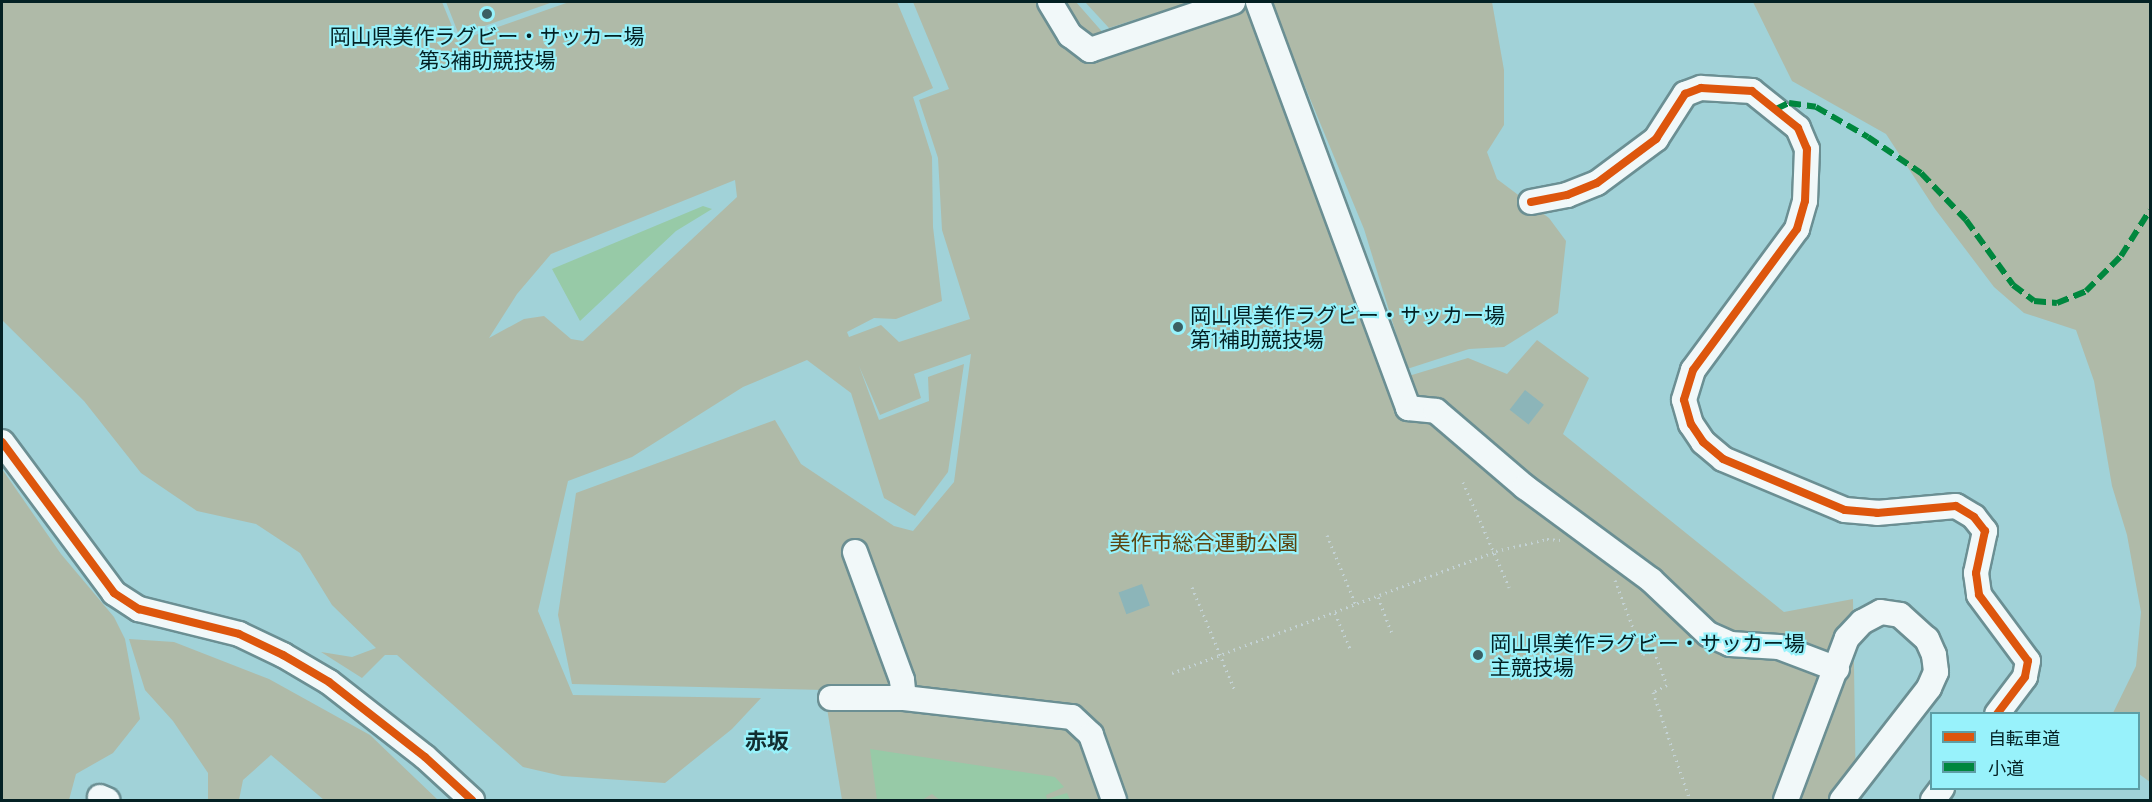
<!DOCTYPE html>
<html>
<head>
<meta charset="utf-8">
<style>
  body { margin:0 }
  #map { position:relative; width:2152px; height:802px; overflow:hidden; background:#a1d2d8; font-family:Quicksand,"Noto Sans JP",sans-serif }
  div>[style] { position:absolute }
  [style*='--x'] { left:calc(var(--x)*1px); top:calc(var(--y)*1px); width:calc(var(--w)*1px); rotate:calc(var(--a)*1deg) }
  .green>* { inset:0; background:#afbaa8 }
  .water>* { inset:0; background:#97caa7 }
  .building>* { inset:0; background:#8cb5b9; transform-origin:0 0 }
  .path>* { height:3px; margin-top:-1.5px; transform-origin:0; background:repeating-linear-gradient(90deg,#c3d2d4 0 1.5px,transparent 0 6px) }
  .roads { filter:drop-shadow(2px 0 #6b8f93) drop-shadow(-2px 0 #6b8f93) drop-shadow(0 2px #6b8f93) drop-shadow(0 -2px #6b8f93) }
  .minor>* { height:24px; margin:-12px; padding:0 12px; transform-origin:12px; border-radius:12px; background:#f1f8f9 }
  .quiet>* { height:6px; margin-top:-3px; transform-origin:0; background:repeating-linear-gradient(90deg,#00873e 0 12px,transparent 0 18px) }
  .cycleway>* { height:8px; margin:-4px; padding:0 4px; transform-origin:4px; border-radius:4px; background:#dd560d }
  .dots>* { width:16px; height:16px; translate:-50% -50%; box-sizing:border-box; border:3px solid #98f2fb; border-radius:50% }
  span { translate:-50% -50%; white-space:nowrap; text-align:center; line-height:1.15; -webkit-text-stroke:4.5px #98f2fb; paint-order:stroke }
  .poi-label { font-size:21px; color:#042124 }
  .left { translate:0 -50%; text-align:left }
  .park-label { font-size:21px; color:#5b4410 }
  .neighbourhood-label { font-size:22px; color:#122e31; font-weight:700 }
  .frame { position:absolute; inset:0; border:3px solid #042124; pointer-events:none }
  .legend { position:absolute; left:1930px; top:712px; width:210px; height:78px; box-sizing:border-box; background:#98f2fb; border:2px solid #5d9ea5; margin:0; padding:8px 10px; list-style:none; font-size:18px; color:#042124 }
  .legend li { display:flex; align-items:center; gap:12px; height:30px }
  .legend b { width:30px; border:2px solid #5d9ea5 }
</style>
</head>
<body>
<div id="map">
  <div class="green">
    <i style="clip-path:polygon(evenodd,2px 2px,442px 2px,458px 41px,569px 2px,897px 2px,933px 88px,913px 97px,932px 157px,933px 227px,942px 301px,896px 319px,874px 318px,847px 332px,849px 337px,881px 325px,899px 342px,970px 319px,942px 230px,938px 158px,919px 100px,949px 89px,913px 2px,1076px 2px,1105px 35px,1207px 2px,1264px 2px,1402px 378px,1468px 358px,1507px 374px,1537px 340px,1589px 378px,1563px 434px,1784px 612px,1853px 599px,1856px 800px,842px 800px,824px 690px,572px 684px,558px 615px,576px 493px,775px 420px,801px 464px,894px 526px,913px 531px,954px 482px,971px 354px,914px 374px,921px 398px,880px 415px,859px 366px,879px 420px,929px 401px,928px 377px,964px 364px,948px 472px,915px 516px,884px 498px,851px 393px,807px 360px,743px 387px,632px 457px,568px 481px,538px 611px,573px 695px,761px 698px,732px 729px,665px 783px,562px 776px,523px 767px,397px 655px,385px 655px,362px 678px,321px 652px,352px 657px,376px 648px,332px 605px,300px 553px,256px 524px,197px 511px,141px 473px,84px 401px,2px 320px,2px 2px,735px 180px,737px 197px,583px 341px,571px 339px,544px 316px,524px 319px,489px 338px,517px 294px,551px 254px,735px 180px)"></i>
    <i style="clip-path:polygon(446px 2px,553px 2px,459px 35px)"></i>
    <i style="clip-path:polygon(1085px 2px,1190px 2px,1109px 28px)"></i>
    <i style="clip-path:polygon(1270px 2px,1492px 2px,1504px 70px,1504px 125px,1487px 152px,1497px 179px,1549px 218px,1566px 241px,1558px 313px,1504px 347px,1469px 349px,1407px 369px,1364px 229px)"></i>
    <i style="clip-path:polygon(1753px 2px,2150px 2px,2150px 782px,2139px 774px,2138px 714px,2113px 713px,2136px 666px,2141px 612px,2127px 535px,2112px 486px,2094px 381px,2076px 330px,2024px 313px,1994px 287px,1935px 209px,1886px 134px,1792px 81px)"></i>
    <i style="clip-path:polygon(2px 469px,61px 554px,114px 617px,125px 639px,140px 719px,113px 753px,76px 774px,69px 800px,2px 800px)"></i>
    <i style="clip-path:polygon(129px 639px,174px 642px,269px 679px,370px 735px,438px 800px,324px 800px,271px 755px,243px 780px,239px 800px,208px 800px,208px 773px,173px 721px,145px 690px)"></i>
  </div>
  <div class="water">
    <i style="clip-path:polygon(703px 206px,712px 209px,676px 231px,580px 321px,552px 269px)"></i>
    <i style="clip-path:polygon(870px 749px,1055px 777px,1064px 787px,1046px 795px,1047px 799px,1067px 793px,1070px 800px,940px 800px,932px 794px,922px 800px,877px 800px)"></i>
  </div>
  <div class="building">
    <i style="left:1525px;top:390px;width:24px;height:25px;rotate:38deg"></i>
    <i style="left:1142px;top:584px;width:23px;height:25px;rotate:70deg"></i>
  </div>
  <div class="path">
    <i style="--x:1463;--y:482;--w:115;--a:66.3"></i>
    <i style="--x:1327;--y:535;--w:76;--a:67.5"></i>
    <i style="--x:1615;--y:580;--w:79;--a:69.3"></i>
    <i style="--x:1643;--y:654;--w:11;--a:-15"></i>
    <i style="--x:1654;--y:651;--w:36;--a:69"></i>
    <i style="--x:1667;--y:685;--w:16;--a:153"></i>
    <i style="--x:1653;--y:692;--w:114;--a:71.1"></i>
    <i style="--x:1192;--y:587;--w:113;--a:67.5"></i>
    <i style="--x:1378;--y:597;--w:39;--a:69"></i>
    <i style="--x:1335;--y:613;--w:38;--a:67"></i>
    <i style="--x:1172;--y:673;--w:346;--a:-20.6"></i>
    <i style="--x:1496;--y:551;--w:52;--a:-13.2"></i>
    <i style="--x:1547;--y:539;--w:13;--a:4"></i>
  </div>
  <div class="roads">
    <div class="minor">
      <i style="--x:1050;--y:2;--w:39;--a:59"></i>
      <i style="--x:1070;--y:35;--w:25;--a:37"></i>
      <i style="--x:1090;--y:50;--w:151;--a:-18.6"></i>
      <i style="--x:1258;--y:2;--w:433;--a:69.7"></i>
      <i style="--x:1408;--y:408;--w:28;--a:6"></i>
      <i style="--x:1436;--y:411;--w:117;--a:40.5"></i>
      <i style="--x:1525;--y:487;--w:157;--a:36.4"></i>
      <i style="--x:1651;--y:580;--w:79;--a:43.5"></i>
      <i style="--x:1708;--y:634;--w:24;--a:24"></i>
      <i style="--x:1730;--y:644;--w:49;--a:3.5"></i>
      <i style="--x:1779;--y:647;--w:62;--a:20.8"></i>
      <i style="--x:1531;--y:202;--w:37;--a:-11"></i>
      <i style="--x:1567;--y:195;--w:32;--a:-22"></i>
      <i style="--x:1597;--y:183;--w:74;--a:-36.7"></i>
      <i style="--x:1656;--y:139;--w:54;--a:-57.2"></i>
      <i style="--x:1685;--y:94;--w:17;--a:-21"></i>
      <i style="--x:1701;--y:88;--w:51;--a:3.4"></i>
      <i style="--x:1752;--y:91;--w:59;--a:38.8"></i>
      <i style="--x:1798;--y:128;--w:23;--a:67"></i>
      <i style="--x:1807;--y:149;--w:52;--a:92.2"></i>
      <i style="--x:1805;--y:201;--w:29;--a:106"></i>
      <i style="--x:1797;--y:229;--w:175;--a:126.4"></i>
      <i style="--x:1693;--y:370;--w:31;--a:107"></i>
      <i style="--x:1684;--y:400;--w:25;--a:74"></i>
      <i style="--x:1691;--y:424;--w:22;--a:56"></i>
      <i style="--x:1703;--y:442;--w:26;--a:40"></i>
      <i style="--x:1723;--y:459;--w:132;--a:22.7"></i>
      <i style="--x:1845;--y:510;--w:32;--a:5"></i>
      <i style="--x:1877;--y:513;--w:79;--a:-5.1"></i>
      <i style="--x:1956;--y:506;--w:21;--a:31"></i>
      <i style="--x:1974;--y:517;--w:18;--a:52"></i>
      <i style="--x:1985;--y:531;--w:43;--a:102.1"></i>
      <i style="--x:1976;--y:573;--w:22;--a:82"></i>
      <i style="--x:1979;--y:595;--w:82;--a:53.4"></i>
      <i style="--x:2028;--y:661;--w:16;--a:101"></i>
      <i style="--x:2025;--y:677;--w:46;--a:127.1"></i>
      <i style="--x:2;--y:442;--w:188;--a:53.4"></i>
      <i style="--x:114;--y:593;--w:30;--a:33"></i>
      <i style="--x:139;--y:609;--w:103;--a:14"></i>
      <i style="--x:239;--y:634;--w:49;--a:25.5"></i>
      <i style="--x:283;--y:655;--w:53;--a:30.4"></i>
      <i style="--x:329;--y:682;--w:122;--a:38"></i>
      <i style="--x:425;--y:757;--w:64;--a:42.5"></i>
      <i style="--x:855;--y:552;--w:136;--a:69.8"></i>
      <i style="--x:902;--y:680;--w:18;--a:84"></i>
      <i style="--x:831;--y:698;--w:73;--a:0"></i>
      <i style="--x:904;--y:698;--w:169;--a:6.5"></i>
      <i style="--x:1072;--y:717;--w:26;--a:43"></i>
      <i style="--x:1091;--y:735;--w:69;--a:70.5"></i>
      <i style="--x:100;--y:797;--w:8;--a:23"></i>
      <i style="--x:1786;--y:800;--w:173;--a:-69.4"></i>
      <i style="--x:1847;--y:638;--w:22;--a:-47"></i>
      <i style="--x:1862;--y:622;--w:21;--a:-28"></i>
      <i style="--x:1881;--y:612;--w:19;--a:9"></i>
      <i style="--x:1900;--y:615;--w:36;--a:42"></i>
      <i style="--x:1927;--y:639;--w:17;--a:66"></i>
      <i style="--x:1934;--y:655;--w:17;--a:83"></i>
      <i style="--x:1936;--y:672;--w:17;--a:114"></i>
      <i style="--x:1929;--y:688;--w:142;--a:127.8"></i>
      <i style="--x:1933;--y:800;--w:15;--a:-53"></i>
    </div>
  </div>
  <div class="quiet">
    <i style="--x:1776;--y:109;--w:14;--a:-25"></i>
    <i style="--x:1789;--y:103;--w:27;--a:8"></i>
    <i style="--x:1816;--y:107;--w:60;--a:30"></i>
    <i style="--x:1868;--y:137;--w:64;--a:34.2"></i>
    <i style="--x:1921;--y:173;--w:65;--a:46.2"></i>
    <i style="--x:1966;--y:220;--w:80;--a:54.1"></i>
    <i style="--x:2013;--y:285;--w:26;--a:37"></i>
    <i style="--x:2034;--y:301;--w:23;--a:5"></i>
    <i style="--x:2057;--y:303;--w:31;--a:-22"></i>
    <i style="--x:2086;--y:291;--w:49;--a:-45"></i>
    <i style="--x:2121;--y:256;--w:54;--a:-57.8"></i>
  </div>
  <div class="cycleway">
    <i style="--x:1531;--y:202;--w:37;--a:-11"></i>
    <i style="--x:1567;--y:195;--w:32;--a:-22"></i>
    <i style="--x:1597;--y:183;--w:74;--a:-36.7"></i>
    <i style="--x:1656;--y:139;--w:54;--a:-57.2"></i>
    <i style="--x:1685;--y:94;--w:17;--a:-21"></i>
    <i style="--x:1701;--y:88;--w:51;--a:3.4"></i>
    <i style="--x:1752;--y:91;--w:59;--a:38.8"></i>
    <i style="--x:1798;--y:128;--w:23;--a:67"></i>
    <i style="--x:1807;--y:149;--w:52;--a:92.2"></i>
    <i style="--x:1805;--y:201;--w:29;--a:106"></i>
    <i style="--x:1797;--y:229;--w:175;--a:126.4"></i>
    <i style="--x:1693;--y:370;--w:31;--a:107"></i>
    <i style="--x:1684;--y:400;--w:25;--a:74"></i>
    <i style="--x:1691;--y:424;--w:22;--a:56"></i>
    <i style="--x:1703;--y:442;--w:26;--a:40"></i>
    <i style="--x:1723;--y:459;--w:132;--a:22.7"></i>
    <i style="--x:1845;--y:510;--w:32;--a:5"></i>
    <i style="--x:1877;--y:513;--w:79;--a:-5.1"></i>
    <i style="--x:1956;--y:506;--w:21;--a:31"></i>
    <i style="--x:1974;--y:517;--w:18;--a:52"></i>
    <i style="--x:1985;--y:531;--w:43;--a:102.1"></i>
    <i style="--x:1976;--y:573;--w:22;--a:82"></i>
    <i style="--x:1979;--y:595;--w:82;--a:53.4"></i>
    <i style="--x:2028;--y:661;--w:16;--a:101"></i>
    <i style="--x:2025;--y:677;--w:46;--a:127.1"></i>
    <i style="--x:2;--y:442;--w:188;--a:53.4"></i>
    <i style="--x:114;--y:593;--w:30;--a:33"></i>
    <i style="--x:139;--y:609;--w:103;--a:14"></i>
    <i style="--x:239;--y:634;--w:49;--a:25.5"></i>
    <i style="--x:283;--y:655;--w:53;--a:30.4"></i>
    <i style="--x:329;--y:682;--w:122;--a:38"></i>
    <i style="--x:425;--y:757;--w:64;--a:42.5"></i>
  </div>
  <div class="dots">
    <i style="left:487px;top:14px;background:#3b5f63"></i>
    <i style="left:1178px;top:327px;background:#3b5f63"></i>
    <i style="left:1478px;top:655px;background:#3b5f63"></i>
  </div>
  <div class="poi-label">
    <span style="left:487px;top:48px">岡山県美作ラグビー・サッカー場<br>第3補助競技場</span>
    <span class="left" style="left:1190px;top:327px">岡山県美作ラグビー・サッカー場<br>第1補助競技場</span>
    <span class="left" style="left:1490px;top:655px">岡山県美作ラグビー・サッカー場<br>主競技場</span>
  </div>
  <div class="park-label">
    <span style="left:1204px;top:542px">美作市総合運動公園</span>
  </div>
  <div class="neighbourhood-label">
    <span style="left:767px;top:742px">赤坂</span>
  </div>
  <div class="frame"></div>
  <ul class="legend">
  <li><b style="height:8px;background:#dd560d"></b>自転車道</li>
  <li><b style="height:8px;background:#00873e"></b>小道</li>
  </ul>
</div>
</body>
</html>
